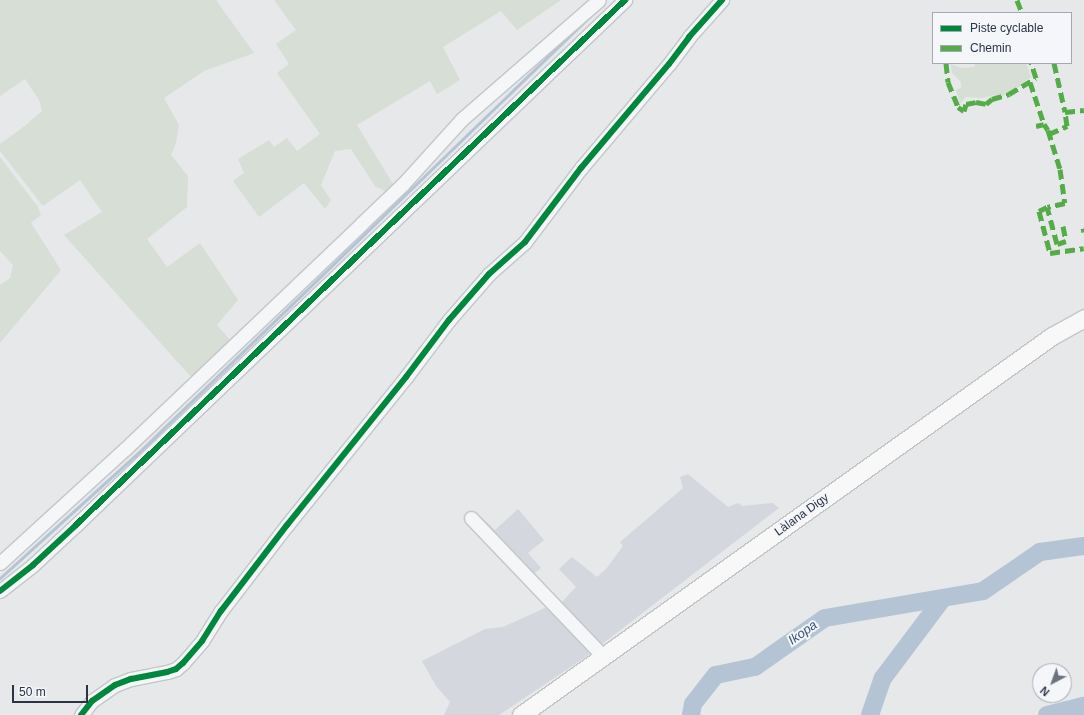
<!DOCTYPE html>
<html>
<head>
<meta charset="utf-8">
<style>
  body { margin:0 }
  #map { position:relative; width:1084px; height:715px; overflow:hidden; background:#e6e8ea; font-family:Helvetica,sans-serif }
  div>[style] { position:absolute }
  [style*='--x'] { left:calc(var(--x)*1px); top:calc(var(--y)*1px); width:calc(var(--w)*1px); rotate:calc(var(--a)*1deg) }
  .built>* { inset:0; background:#d4d7dd }
  .green>* { inset:0; background:#d6ded6 }
  .stream>* { height:3px; margin:-1.5px; padding:0 1.5px; transform-origin:1.5px; border-radius:1.5px; background:#b4c4d5 }
  .river>* { height:18px; margin:-9px; padding:0 9px; transform-origin:9px; border-radius:9px; background:#b4c4d5 }
  .roads { filter:drop-shadow(1px 0 #c4c6c8) drop-shadow(-1px 0 #c4c6c8) drop-shadow(0 1px #c4c6c8) drop-shadow(0 -1px #c4c6c8) }
  .minor>* { height:13px; margin:-6.5px; padding:0 6.5px; transform-origin:6.5px; border-radius:6.5px; background:#f5f6f7 }
  .major>* { height:17px; margin:-8.5px; padding:0 8.5px; transform-origin:8.5px; border-radius:8.5px; background:#f8f8f8 }
  .quiet>* { height:5px; margin-top:-2.5px; transform-origin:0; background:repeating-linear-gradient(90deg,#54ac47 0 10px,transparent 0 15px) }
  .cycleway>* { height:6px; margin:-3px; padding:0 3px; transform-origin:3px; border-radius:3px; background:#00873e }
  span { translate:-50% -50%; white-space:nowrap; text-align:center; line-height:1.15; -webkit-text-stroke:4px #f4f6f9; paint-order:stroke }
  .street-label { font-size:12px; color:#2b3445 }
  .water-label { font-size:13px; color:#34527a; font-style:italic }
  .legend { position:absolute; left:932px; top:12px; width:140px; height:52px; box-sizing:border-box; background:#f4f6f9; border:1px solid #a4a8b1; margin:0; padding:5px 7px; list-style:none; font-size:12px; color:#2b3445 }
  .legend li { display:flex; align-items:center; gap:8px; height:20px }
  .legend b { width:20px; border:1px solid #a4a8b1 }
  .north { position:absolute; left:1032px; top:663px; width:40px; height:40px; box-sizing:border-box; background:#f4f6f9; border:1px solid #a4a8b1; border-radius:50%; rotate:221deg; font-size:11px; font-weight:700; line-height:16px; text-align:center; color:#2b3445 }
  .north::after { content:''; display:block; margin:auto; width:14px; height:18px; background:#6c737f; clip-path:polygon(50% 0,100% 100%,50% 72%,0 100%) }
  .scale { position:absolute; left:12px; top:685px; width:76px; height:18px; box-sizing:border-box; border:2px solid #2b3445; border-top:0; padding-left:5px; font-size:12px; line-height:14px; white-space:nowrap; color:#2b3445; -webkit-text-stroke:3px #f4f6f9; paint-order:stroke }
</style>
</head>
<body>
<div id="map">
  <div class="built">
    <i style="clip-path:polygon(688px 474px,728px 507px,738px 503px,742px 506px,773px 503px,779px 508px,597px 648px,560px 604px,576px 587px,559px 569px,572px 557px,597px 577px,606px 569px,623px 546px,620px 542px,683px 488px,680px 477px)"></i>
    <i style="clip-path:polygon(518px 509px,544px 540px,528px 553px,541px 568px,530px 577px,474px 518px,478px 514px,495px 530px)"></i>
    <i style="clip-path:polygon(547px 607px,590px 654px,499px 715px,444px 715px,450px 702px,436px 686px,422px 661px,485px 629px,503px 627px)"></i>
  </div>
  <div class="green">
    <i style="clip-path:polygon(0 0,216px 0,254px 53px,204px 71px,164px 98px,179px 125px,176px 143px,171px 155px,188px 176px,187px 207px,147px 239px,167px 267px,200px 243px,238px 300px,217px 325px,230px 340px,191px 377px,64px 235px,102px 212px,80px 180px,43px 206px,0 151px,0 144px,26px 125px,42px 111px,39px 100px,25px 79px,0 96px)"></i>
    <i style="clip-path:polygon(274px 0,561px 0,517px 30px,501px 11px,443px 47px,460px 80px,437px 94px,430px 81px,357px 125px,393px 184px,385px 191px,375px 186px,351px 149px,335px 151px,321px 185px,331px 200px,325px 209px,304px 183px,259px 217px,233px 181px,244px 173px,238px 159px,269px 140px,274px 147px,287px 138px,297px 151px,320px 134px,277px 73px,289px 64px,276px 44px,296px 30px)"></i>
    <i style="clip-path:polygon(975px 63px,1026px 63px,1031px 77px,1014px 91px,998px 98px,993px 95px,983px 98px,966px 97px,960px 103px,956px 90px,961px 88px,961px 82px,952px 73px,951px 64px,961px 68px,974px 67px)"></i>
    <i style="clip-path:polygon(0 157px,38px 207px,41px 215px,31px 223px,61px 270px,0 343px,0 285px,10px 278px,13px 265px,0 251px)"></i>
  </div>
  <div class="stream">
    <i style="--x:0;--y:578;--w:186;--a:-42.2"></i>
    <i style="--x:138;--y:453;--w:630;--a:-44.04"></i>
  </div>
  <div class="river">
    <i style="--x:691;--y:715;--w:11;--a:-80"></i>
    <i style="--x:693;--y:704;--w:37;--a:-52"></i>
    <i style="--x:716;--y:675;--w:40;--a:-12"></i>
    <i style="--x:755;--y:667;--w:85;--a:-35"></i>
    <i style="--x:825;--y:618;--w:160;--a:-9.7"></i>
    <i style="--x:983;--y:591;--w:69;--a:-34.4"></i>
    <i style="--x:1040;--y:552;--w:44;--a:-7.8"></i>
    <i style="--x:870;--y:715;--w:39;--a:-71"></i>
    <i style="--x:883;--y:678;--w:100;--a:-53.1"></i>
    <i style="--x:1047;--y:715;--w:38;--a:-14"></i>
  </div>
  <div class="roads">
    <div class="minor">
      <i style="--x:471;--y:518;--w:192;--a:46.3"></i>
      <i style="--x:0;--y:563;--w:169;--a:-42.4"></i>
      <i style="--x:125;--y:449;--w:326;--a:-43.6"></i>
      <i style="--x:361;--y:224;--w:58;--a:-43.6"></i>
      <i style="--x:403;--y:184;--w:88;--a:-47.8"></i>
      <i style="--x:462;--y:119;--w:181;--a:-41"></i>
      <i style="--x:0;--y:591;--w:42;--a:-38.2"></i>
      <i style="--x:33;--y:565;--w:59;--a:-42.9"></i>
      <i style="--x:76;--y:525;--w:760;--a:-43.72"></i>
      <i style="--x:81;--y:715;--w:18;--a:-52"></i>
      <i style="--x:92;--y:701;--w:28;--a:-35"></i>
      <i style="--x:115;--y:685;--w:17;--a:-21"></i>
      <i style="--x:131;--y:679;--w:37;--a:-11"></i>
      <i style="--x:167;--y:672;--w:9;--a:-18"></i>
      <i style="--x:176;--y:669;--w:9;--a:-41"></i>
      <i style="--x:183;--y:663;--w:29;--a:-49"></i>
      <i style="--x:202;--y:641;--w:36;--a:-58"></i>
      <i style="--x:221;--y:611;--w:108;--a:-52.5"></i>
      <i style="--x:287;--y:525;--w:190;--a:-51.2"></i>
      <i style="--x:406;--y:377;--w:71;--a:-53"></i>
      <i style="--x:449;--y:320;--w:61;--a:-49"></i>
      <i style="--x:489;--y:274;--w:48;--a:-41.6"></i>
      <i style="--x:525;--y:242;--w:93;--a:-52.9"></i>
      <i style="--x:581;--y:168;--w:136;--a:-49.8"></i>
      <i style="--x:669;--y:64;--w:34;--a:-53"></i>
      <i style="--x:689;--y:37;--w:50;--a:-48.3"></i>
    </div>
    <div class="major">
      <i style="--x:521;--y:715;--w:652;--a:-35.52"></i>
      <i style="--x:1052;--y:336;--w:37;--a:-29"></i>
    </div>
  </div>
  <div class="quiet">
    <i style="--x:1017;--y:0;--w:14;--a:69"></i>
    <i style="--x:946;--y:63;--w:19;--a:84"></i>
    <i style="--x:948;--y:82;--w:27;--a:68"></i>
    <i style="--x:958;--y:107;--w:7;--a:34"></i>
    <i style="--x:964;--y:111;--w:7;--a:-74"></i>
    <i style="--x:966;--y:104;--w:10;--a:-11"></i>
    <i style="--x:976;--y:102;--w:10;--a:11"></i>
    <i style="--x:986;--y:104;--w:8;--a:-40"></i>
    <i style="--x:992;--y:99;--w:18;--a:-16"></i>
    <i style="--x:1009;--y:94;--w:31;--a:-31"></i>
    <i style="--x:1036;--y:78;--w:16;--a:-108"></i>
    <i style="--x:1054;--y:63;--w:50;--a:77.3"></i>
    <i style="--x:1065;--y:112;--w:19;--a:-6"></i>
    <i style="--x:1030;--y:82;--w:44;--a:71.6"></i>
    <i style="--x:1036;--y:126;--w:8;--a:-14"></i>
    <i style="--x:1044;--y:124;--w:7;--a:56"></i>
    <i style="--x:1048;--y:130;--w:41;--a:72.9"></i>
    <i style="--x:1060;--y:169;--w:34;--a:82"></i>
    <i style="--x:1065;--y:203;--w:18;--a:167"></i>
    <i style="--x:1049;--y:134;--w:20;--a:-24"></i>
    <i style="--x:1067;--y:126;--w:14;--a:-98"></i>
    <i style="--x:1063;--y:226;--w:15;--a:79"></i>
    <i style="--x:1066;--y:241;--w:9;--a:162"></i>
    <i style="--x:1057;--y:244;--w:38;--a:-105"></i>
    <i style="--x:1047;--y:207;--w:9;--a:153"></i>
    <i style="--x:1039;--y:211;--w:43;--a:75.3"></i>
    <i style="--x:1050;--y:253;--w:34;--a:-8"></i>
    <i style="--x:1083;--y:228;--w:4;--a:76"></i>
  </div>
  <div class="cycleway">
    <i style="--x:0;--y:591;--w:42;--a:-38.2"></i>
    <i style="--x:33;--y:565;--w:59;--a:-42.9"></i>
    <i style="--x:76;--y:525;--w:760;--a:-43.72"></i>
    <i style="--x:81;--y:715;--w:18;--a:-52"></i>
    <i style="--x:92;--y:701;--w:28;--a:-35"></i>
    <i style="--x:115;--y:685;--w:17;--a:-21"></i>
    <i style="--x:131;--y:679;--w:37;--a:-11"></i>
    <i style="--x:167;--y:672;--w:9;--a:-18"></i>
    <i style="--x:176;--y:669;--w:9;--a:-41"></i>
    <i style="--x:183;--y:663;--w:29;--a:-49"></i>
    <i style="--x:202;--y:641;--w:36;--a:-58"></i>
    <i style="--x:221;--y:611;--w:108;--a:-52.5"></i>
    <i style="--x:287;--y:525;--w:190;--a:-51.2"></i>
    <i style="--x:406;--y:377;--w:71;--a:-53"></i>
    <i style="--x:449;--y:320;--w:61;--a:-49"></i>
    <i style="--x:489;--y:274;--w:48;--a:-41.6"></i>
    <i style="--x:525;--y:242;--w:93;--a:-52.9"></i>
    <i style="--x:581;--y:168;--w:136;--a:-49.8"></i>
    <i style="--x:669;--y:64;--w:34;--a:-53"></i>
    <i style="--x:689;--y:37;--w:50;--a:-48.3"></i>
  </div>
  <div class="street-label">
    <span style="left:802px;top:515px;rotate:-36deg">Làlana Digy</span>
  </div>
  <div class="water-label">
    <span style="left:803px;top:633px;rotate:-35deg">Ikopa</span>
  </div>
  <ul class="legend">
  <li><b style="height:5px;background:#00873e"></b>Piste cyclable</li>
  <li><b style="height:5px;background:#54ac47"></b>Chemin</li>
  </ul>
  <div class="north">N</div>
  <div class="scale">50 m</div>
</div>
</body>
</html>
